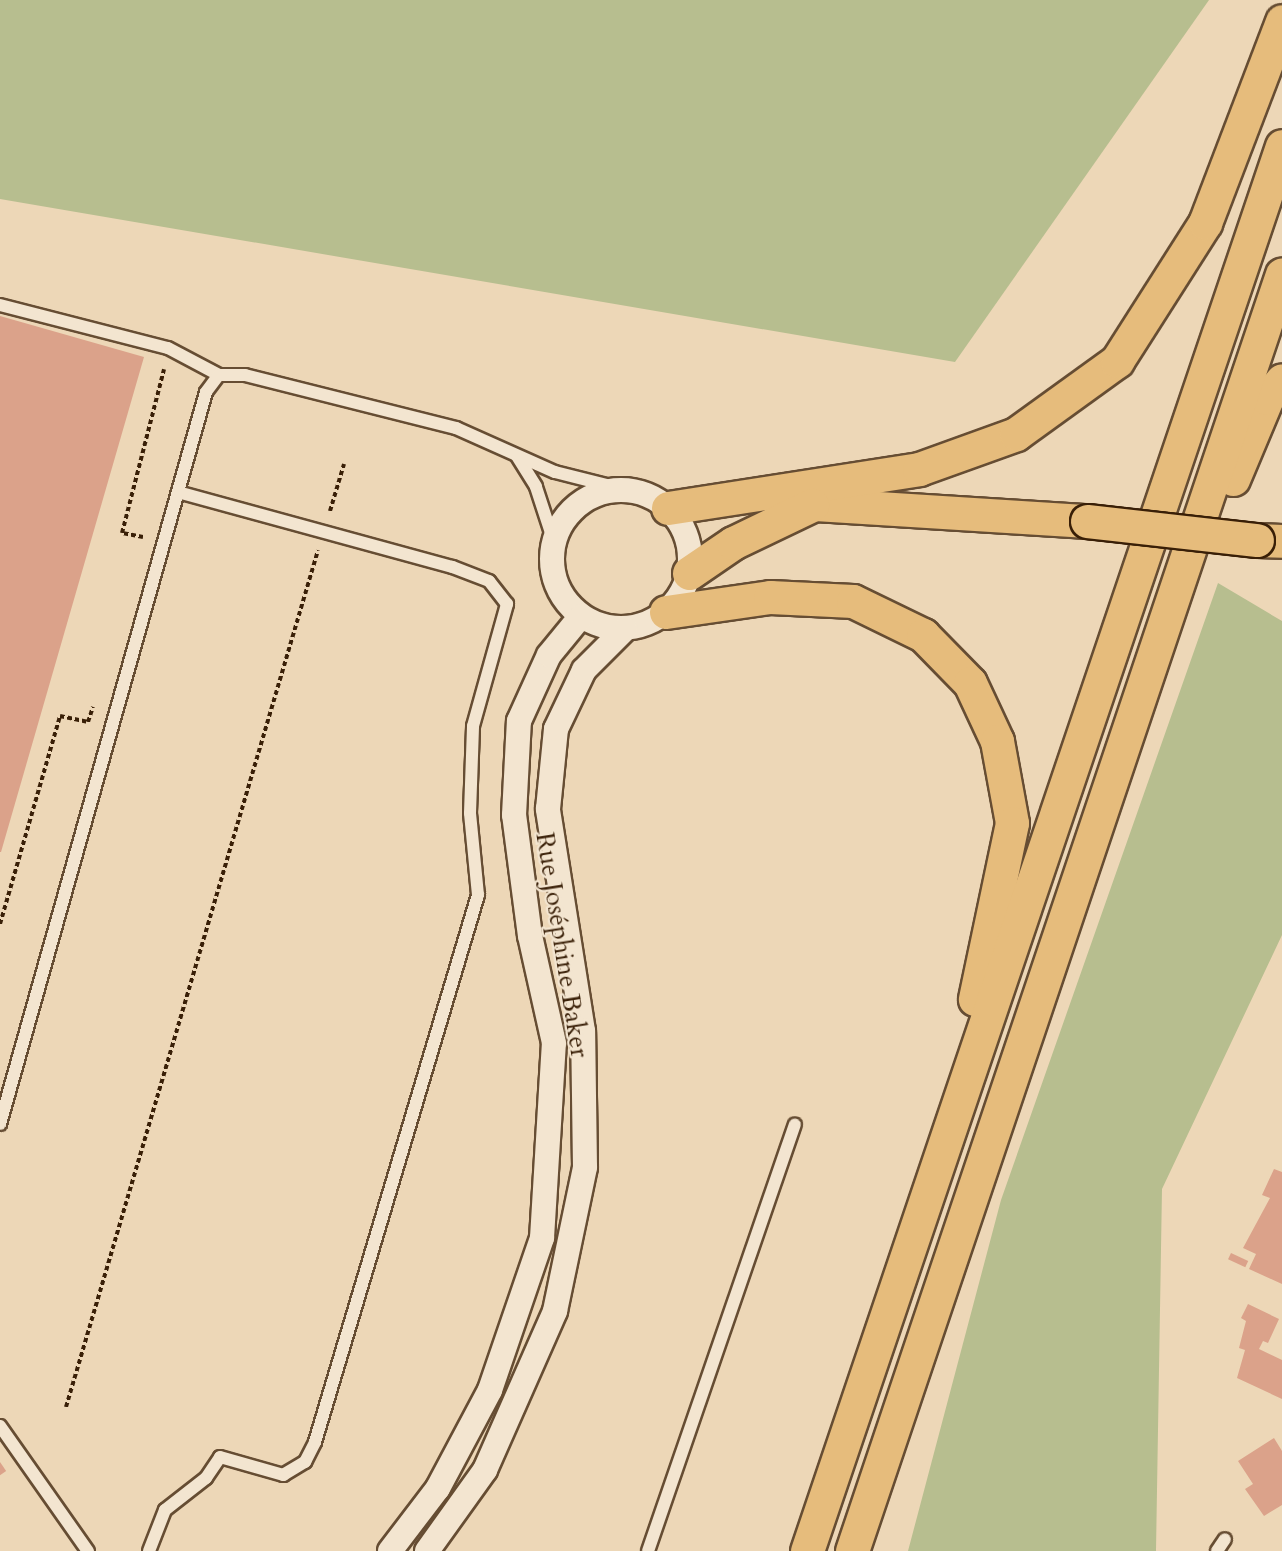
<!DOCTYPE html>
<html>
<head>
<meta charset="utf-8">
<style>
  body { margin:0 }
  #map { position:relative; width:1282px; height:1551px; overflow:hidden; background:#edd7b7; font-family:Cardo,serif }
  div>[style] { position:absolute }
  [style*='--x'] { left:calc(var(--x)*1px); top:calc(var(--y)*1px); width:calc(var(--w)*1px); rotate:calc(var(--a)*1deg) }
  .green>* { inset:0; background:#b7be8f }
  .building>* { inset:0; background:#dba28a; transform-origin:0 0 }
  .path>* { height:4px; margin-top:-2px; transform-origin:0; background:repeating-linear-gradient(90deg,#391f07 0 4.5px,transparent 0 7.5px) }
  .roads { filter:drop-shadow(2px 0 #664d33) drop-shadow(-2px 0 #664d33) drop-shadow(0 2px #664d33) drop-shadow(0 -2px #664d33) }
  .lane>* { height:12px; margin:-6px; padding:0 6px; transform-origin:6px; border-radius:6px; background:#f3e5d0 }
  .street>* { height:24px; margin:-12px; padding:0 12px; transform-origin:12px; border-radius:12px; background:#f3e5d0 }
  .street>.ring { margin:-12px; padding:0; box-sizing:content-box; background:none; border:24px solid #f3e5d0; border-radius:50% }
  .highway>* { height:33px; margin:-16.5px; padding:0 16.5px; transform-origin:16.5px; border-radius:16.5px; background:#e6bc7c }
  .bridges { filter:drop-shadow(2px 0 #391f07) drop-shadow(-2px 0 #391f07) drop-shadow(0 2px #391f07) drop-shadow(0 -2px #391f07) }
  .highway-bridge>* { height:33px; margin:-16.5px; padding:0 16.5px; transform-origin:16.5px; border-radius:16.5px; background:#e6bc7c }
  span { translate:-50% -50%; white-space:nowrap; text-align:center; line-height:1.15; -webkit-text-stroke:4.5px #f3e5d0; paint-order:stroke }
  .street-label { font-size:26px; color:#391f07 }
</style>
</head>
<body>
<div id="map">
  <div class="green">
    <i style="clip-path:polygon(0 0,1209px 0,955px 362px,0 199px)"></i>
    <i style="clip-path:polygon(1218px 583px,1282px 621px,1282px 935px,1162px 1189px,1156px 1551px,908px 1551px,1001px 1200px)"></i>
  </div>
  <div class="building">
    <i style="clip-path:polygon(0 316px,144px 357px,1px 852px,0 852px)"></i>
    <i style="clip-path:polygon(1274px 1169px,1282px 1172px,1282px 1284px,1249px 1269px,1256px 1254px,1243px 1248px,1270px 1198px,1262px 1195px)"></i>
    <i style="left:1231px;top:1253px;width:19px;height:7px;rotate:25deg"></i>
    <i style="clip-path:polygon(1248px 1304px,1279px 1319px,1268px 1343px,1263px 1341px,1259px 1349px,1282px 1360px,1282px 1399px,1237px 1378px,1245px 1350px,1239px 1348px,1246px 1321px,1241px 1318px)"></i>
    <i style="clip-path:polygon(1274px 1438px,1282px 1451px,1282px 1505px,1264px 1516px,1245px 1489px,1253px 1484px,1238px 1461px)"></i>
    <i style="left:0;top:1462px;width:11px;height:89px;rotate:56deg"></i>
  </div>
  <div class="path">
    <i style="--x:330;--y:511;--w:49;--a:-73.4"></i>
    <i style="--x:143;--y:537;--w:21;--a:-169"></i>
    <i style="--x:122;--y:533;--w:169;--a:-75.6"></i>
    <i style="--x:0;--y:924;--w:216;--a:-73.9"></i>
    <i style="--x:60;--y:716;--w:29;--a:12"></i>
    <i style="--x:88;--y:722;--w:16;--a:-72"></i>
    <i style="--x:66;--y:1407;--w:893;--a:-73.61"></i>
  </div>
  <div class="roads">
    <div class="lane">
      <i style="--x:0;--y:305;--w:173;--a:14.4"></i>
      <i style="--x:168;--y:348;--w:58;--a:27.9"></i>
      <i style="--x:517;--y:456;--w:36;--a:58"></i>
      <i style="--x:536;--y:487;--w:58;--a:71.9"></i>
      <i style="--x:0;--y:1124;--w:760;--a:-74.28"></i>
      <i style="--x:206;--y:392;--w:21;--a:-53"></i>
      <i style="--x:219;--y:375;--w:26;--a:0"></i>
      <i style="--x:245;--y:375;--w:218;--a:14.1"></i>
      <i style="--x:456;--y:428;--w:108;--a:24"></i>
      <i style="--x:555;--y:472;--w:69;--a:14.2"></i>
      <i style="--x:0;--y:1426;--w:153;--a:54.9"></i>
      <i style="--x:149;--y:1551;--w:44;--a:-68.7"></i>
      <i style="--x:165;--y:1510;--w:52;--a:-38"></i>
      <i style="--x:206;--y:1478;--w:25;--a:-56"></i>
      <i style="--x:220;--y:1457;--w:66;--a:15.9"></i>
      <i style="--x:283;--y:1475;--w:26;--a:-31"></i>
      <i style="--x:305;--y:1462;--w:22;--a:-63"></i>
      <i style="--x:315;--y:1442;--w:571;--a:-73.41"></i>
      <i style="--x:478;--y:895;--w:82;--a:-95.6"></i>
      <i style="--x:470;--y:813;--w:87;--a:-88"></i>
      <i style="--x:473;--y:726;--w:127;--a:-74.4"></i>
      <i style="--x:507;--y:604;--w:29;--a:-128"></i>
      <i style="--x:489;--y:581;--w:40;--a:-159"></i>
      <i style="--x:452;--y:567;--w:284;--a:-164.7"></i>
      <i style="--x:648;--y:1551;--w:451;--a:-71"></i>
      <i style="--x:1217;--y:1551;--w:14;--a:-56"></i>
    </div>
    <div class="street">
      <i class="ring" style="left:552px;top:490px;width:114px;height:114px"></i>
      <i style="--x:390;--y:1551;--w:79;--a:-52.7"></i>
      <i style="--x:438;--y:1488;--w:111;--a:-62"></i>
      <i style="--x:490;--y:1390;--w:161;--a:-71.1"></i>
      <i style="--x:542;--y:1238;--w:195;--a:-86.5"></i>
      <i style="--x:554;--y:1043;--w:110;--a:-102.6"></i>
      <i style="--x:530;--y:936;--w:122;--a:-97.5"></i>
      <i style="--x:514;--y:815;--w:94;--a:-87"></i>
      <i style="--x:519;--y:721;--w:72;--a:-65.6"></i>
      <i style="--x:549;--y:655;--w:50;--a:-50.6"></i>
      <i style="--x:427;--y:1551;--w:100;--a:-54.4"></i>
      <i style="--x:485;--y:1470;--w:174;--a:-66.2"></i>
      <i style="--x:555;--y:1311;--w:147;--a:-78.2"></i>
      <i style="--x:585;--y:1167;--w:136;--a:-90.8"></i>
      <i style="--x:583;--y:1031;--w:225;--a:-99"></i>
      <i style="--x:548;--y:809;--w:80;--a:-84.3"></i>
      <i style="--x:556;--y:729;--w:65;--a:-64.6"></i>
      <i style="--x:584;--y:670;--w:58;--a:-45"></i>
    </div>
    <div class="highway">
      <i style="--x:1233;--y:479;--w:88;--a:-67.2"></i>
      <i style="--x:1267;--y:398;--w:23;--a:-50"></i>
      <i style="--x:799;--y:503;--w:289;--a:3.6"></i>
      <i style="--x:668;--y:508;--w:254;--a:-8.8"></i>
      <i style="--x:919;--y:469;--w:103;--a:-19.8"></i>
      <i style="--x:1016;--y:434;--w:125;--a:-35.9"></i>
      <i style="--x:1117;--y:361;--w:164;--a:-57.5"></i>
      <i style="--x:1205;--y:223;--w:216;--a:-69.1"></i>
      <i style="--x:1257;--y:540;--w:25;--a:2"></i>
      <i style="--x:689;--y:573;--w:53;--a:-34.3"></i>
      <i style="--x:733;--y:543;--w:88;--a:-25.7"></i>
      <i style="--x:666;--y:612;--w:105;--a:-8.2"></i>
      <i style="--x:770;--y:597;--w:83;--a:2.8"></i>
      <i style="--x:853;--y:601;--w:78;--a:25.9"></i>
      <i style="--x:923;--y:635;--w:67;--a:45.6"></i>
      <i style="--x:970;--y:683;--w:64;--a:65"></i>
      <i style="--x:997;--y:741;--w:83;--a:79.6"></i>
      <i style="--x:1012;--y:823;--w:180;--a:101.9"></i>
      <i style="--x:807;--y:1551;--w:1483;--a:-71.32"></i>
      <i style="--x:852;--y:1551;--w:1347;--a:-71.39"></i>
    </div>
  </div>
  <div class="bridges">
    <div class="highway-bridge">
      <i style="--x:1087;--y:521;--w:171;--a:6.4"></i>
    </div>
  </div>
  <div class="street-label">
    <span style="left:562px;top:945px;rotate:81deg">Rue Joséphine Baker</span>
  </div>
</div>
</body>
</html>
